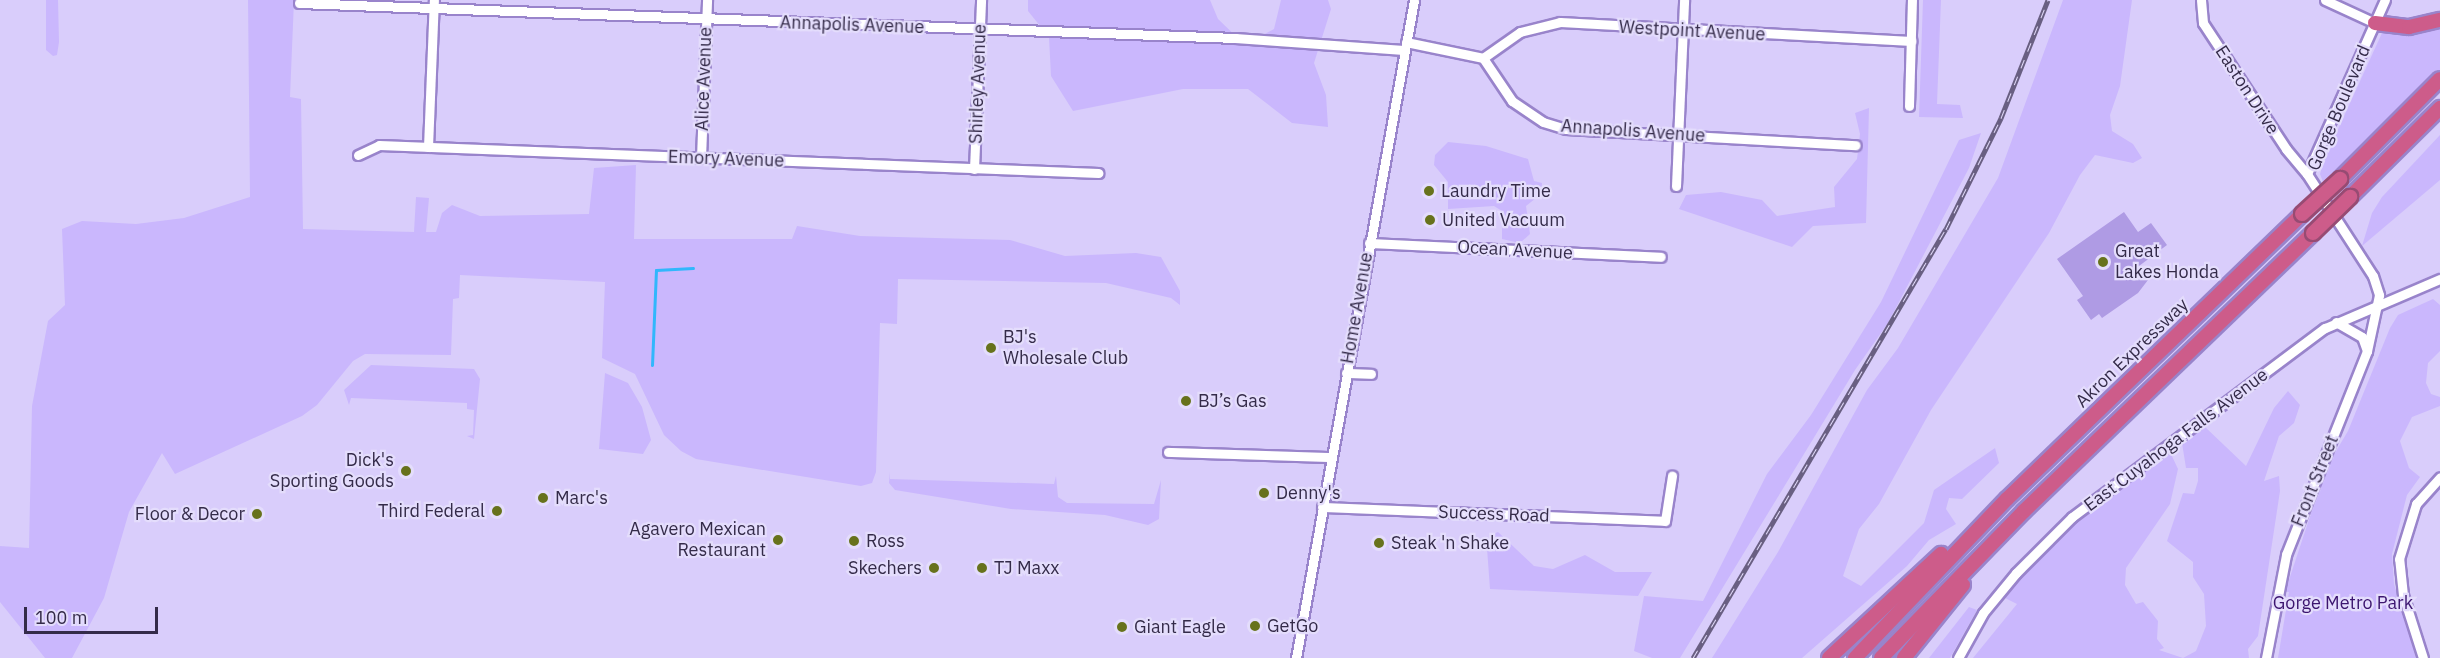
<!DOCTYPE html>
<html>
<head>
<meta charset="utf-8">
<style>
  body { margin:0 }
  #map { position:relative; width:2440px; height:658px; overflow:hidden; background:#d9cdfb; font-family:"IBM Plex Sans",sans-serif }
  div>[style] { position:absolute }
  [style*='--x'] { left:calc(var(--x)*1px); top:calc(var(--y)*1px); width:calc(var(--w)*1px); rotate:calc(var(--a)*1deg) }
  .green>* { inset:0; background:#cab7fd }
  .stream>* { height:3px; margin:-1.5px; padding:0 1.5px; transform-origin:1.5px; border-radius:1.5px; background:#31b7fc }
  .building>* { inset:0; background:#af9be4 }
  .roads { filter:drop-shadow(2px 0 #9984cb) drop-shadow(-2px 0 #9984cb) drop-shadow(0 2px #9984cb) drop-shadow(0 -2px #9984cb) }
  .minor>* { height:9px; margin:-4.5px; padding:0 4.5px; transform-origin:4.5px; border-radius:4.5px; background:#fff }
  .highway>* { height:14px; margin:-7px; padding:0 7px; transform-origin:7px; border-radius:7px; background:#cd5c8a }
  .rail>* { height:5px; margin-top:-2.5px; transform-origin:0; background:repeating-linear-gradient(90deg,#e4ddfc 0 9px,#695f82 0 18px); box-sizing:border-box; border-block:2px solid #695f82 }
  .bridges { filter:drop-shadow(2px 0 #974b73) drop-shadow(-2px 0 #974b73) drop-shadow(0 2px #974b73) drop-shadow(0 -2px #974b73) }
  .highway-bridge>* { height:14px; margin:-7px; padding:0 7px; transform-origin:7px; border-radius:7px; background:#cd5c8a }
  .dots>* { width:16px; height:16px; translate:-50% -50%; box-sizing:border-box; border:3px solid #e4ddfc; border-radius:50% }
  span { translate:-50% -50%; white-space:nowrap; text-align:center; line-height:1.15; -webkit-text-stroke:4.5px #e4ddfc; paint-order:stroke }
  .street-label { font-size:18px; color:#342b49 }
  .poi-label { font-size:18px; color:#342b49 }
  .left { translate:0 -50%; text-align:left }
  .right { translate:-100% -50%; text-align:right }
  .park-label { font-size:18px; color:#3c156f }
  .scale { position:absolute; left:24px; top:607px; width:134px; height:27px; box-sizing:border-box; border:3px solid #342b49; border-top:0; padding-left:8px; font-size:18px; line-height:21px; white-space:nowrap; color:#342b49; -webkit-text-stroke:4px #e4ddfc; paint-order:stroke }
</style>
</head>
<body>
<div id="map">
  <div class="green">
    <i style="clip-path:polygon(46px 0,58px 0,59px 42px,57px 55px,53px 56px,46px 50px)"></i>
    <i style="clip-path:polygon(248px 0,294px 0,290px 97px,301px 99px,303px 229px,414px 232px,416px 197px,429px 198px,426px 232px,436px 232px,442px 213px,452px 205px,480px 216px,589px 214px,594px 168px,636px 165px,634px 239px,792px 239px,797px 226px,860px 236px,1010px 240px,1065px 256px,1136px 253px,1161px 257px,1180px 291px,1180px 305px,1171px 298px,1106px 283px,898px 279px,897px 324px,880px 323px,876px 472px,872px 483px,861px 486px,696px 459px,681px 451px,664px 435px,635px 374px,602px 358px,605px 282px,460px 275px,459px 298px,453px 299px,451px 355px,365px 354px,353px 361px,317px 405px,302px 416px,175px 474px,162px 453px,129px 512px,104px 598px,72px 658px,45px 658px,0 602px,0 546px,29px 548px,32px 406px,48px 321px,65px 305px,62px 229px,82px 221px,136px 224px,184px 218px,250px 197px)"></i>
    <i style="clip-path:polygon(1028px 0,1210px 0,1218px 19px,1245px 45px,1274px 29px,1281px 0,1328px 0,1331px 9px,1314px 63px,1326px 95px,1328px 127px,1292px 123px,1248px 89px,1183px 89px,1073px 111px,1051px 76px,1049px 37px,1028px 11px)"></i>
    <i style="clip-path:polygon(1923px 0,1941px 0,1937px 104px,1960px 105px,1963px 118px,1919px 117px)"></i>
    <i style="clip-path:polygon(2063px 0,2132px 0,2120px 86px,2110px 115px,2112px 131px,2133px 144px,2142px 158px,2133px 163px,2095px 155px,2080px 175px,2049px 233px,1931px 410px,1879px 504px,1859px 529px,1843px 576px,1861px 586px,1924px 523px,1934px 490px,1995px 448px,1999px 463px,1962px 499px,1949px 498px,1946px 509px,1956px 524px,1929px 540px,1907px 566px,1802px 658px,1712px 658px,1778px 552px,1867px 390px,1898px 348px,1998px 178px)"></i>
    <i style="clip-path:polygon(2440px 27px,2440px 70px,2325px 187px,2320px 174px,2324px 160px,2382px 33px)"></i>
    <i style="clip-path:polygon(1869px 108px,1866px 223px,1813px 226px,1792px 247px,1679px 209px,1686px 195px,1721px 192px,1762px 200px,1777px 216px,1835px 207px,1834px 187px,1857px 159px,1860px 134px,1855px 113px)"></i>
    <i style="clip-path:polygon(1981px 133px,1969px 168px,1888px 323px,1855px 370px,1680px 658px,1652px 658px,1634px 651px,1644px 596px,1703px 601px,1767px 474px,1811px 415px,1881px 302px,1959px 140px)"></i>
    <i style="clip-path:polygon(2440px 135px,2440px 180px,2362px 246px,2372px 213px,2382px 197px)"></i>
    <i style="clip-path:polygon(1448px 142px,1486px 146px,1528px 159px,1534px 181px,1542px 183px,1541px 194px,1526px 206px,1530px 234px,1520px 243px,1502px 239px,1502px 211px,1494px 206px,1448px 209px,1448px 182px,1434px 165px,1435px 155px)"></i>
    <i style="clip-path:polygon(2433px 299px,2440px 305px,2440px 351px,2428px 363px,2426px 383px,2431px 394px,2440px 397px,2440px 406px,2412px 417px,2400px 441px,2409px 468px,2420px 477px,2407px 495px,2392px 554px,2394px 584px,2417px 658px,2278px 658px,2289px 592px,2285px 592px,2326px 468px,2348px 431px,2390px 328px,2398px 315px)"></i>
    <i style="clip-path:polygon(371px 365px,474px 369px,480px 379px,474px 439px,467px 436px,473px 435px,474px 410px,467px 409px,467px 403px,351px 398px,349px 405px,344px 390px)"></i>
    <i style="clip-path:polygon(605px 373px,628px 383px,642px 407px,651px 440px,643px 454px,599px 449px)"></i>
    <i style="clip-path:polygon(2288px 391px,2300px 405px,2294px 423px,2279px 436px,2264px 481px,2279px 476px,2280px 491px,2258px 636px,2248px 649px,2249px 658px,1973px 658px,2017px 604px,2003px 597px,2061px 535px,2170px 452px,2178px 469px,2170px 504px,2126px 568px,2125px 585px,2136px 604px,2143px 602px,2158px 621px,2157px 639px,2164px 648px,2159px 650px,2183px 658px,2196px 651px,2206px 626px,2204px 594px,2193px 577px,2193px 562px,2167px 541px,2183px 493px,2194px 494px,2198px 481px,2198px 468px,2186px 468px,2182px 443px,2204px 426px,2246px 466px,2274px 408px)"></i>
    <i style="clip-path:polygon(890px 472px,890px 479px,1054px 484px,1056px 476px,1058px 497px,1067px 503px,1154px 504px,1161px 480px,1159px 519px,1148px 525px,1105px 515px,1011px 509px,895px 490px,889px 483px)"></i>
    <i style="clip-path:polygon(1498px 532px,1534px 566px,1553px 569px,1585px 555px,1615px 572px,1652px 572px,1638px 596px,1490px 589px,1487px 548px,1491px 535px)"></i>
    <i style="clip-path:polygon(1969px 607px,1977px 610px,1950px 658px,1929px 658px)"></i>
  </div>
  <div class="stream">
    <i style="--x:652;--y:365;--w:95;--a:-87.6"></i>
    <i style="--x:656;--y:270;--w:37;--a:-3"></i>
  </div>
  <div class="building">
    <i style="clip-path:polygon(2124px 212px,2138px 232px,2151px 223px,2167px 245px,2139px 266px,2148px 280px,2138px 293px,2102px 318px,2099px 314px,2091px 320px,2077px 300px,2083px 296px,2057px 259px)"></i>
  </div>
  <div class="roads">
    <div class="minor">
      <i style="--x:2201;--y:0;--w:23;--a:85"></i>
      <i style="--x:2203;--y:23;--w:151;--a:56.6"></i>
      <i style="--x:2286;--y:149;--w:33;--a:50"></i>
      <i style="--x:2307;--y:174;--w:121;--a:57.1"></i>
      <i style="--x:2373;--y:276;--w:20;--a:72"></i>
      <i style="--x:2379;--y:295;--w:57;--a:102.1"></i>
      <i style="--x:2367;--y:351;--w:219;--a:111.7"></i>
      <i style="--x:2286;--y:555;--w:105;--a:101"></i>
      <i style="--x:2325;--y:0;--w:55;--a:24.7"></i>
      <i style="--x:299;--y:3;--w:937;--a:2.14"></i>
      <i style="--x:1235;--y:38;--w:169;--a:4.1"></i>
      <i style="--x:1406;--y:42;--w:79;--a:11.7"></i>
      <i style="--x:1483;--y:58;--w:52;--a:56"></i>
      <i style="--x:1512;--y:101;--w:37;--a:34"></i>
      <i style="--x:1543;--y:122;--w:24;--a:17"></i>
      <i style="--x:1566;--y:129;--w:290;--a:3.2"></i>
      <i style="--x:1483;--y:58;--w:45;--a:-35.1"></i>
      <i style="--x:1520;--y:32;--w:41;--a:-14"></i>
      <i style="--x:1560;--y:22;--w:352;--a:3.1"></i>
      <i style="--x:1909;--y:106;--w:106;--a:-88.4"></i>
      <i style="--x:428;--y:147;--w:147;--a:-87.7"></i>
      <i style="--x:358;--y:155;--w:23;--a:-25"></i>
      <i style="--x:379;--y:145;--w:720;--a:2.23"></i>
      <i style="--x:701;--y:158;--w:158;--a:-87.8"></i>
      <i style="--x:974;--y:169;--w:169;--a:-87.6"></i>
      <i style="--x:2307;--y:174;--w:191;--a:-65.9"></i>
      <i style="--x:1676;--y:186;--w:186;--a:-87.5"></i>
      <i style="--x:1369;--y:243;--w:292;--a:2.7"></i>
      <i style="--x:2336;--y:322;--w:30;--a:30"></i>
      <i style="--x:2362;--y:337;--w:15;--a:70"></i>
      <i style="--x:1346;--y:373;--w:25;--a:2"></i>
      <i style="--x:1168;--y:452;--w:163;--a:1.8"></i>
      <i style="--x:1322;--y:507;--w:343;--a:2.3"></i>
      <i style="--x:1665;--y:521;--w:46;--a:-81.2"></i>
      <i style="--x:1296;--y:658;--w:668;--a:-79.83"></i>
      <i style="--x:1958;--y:658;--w:51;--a:-60.9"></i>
      <i style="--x:1983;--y:613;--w:52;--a:-50.5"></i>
      <i style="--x:2016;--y:573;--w:79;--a:-45"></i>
      <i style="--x:2072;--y:517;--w:316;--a:-36.8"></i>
      <i style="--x:2325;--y:328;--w:125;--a:-23.1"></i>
      <i style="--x:2423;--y:658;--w:66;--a:-107.6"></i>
      <i style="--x:2403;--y:595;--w:36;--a:-96"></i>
      <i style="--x:2399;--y:559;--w:58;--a:-72.8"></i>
      <i style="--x:2416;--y:504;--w:36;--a:-48"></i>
    </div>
    <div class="highway">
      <i style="--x:2375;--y:23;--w:34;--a:7"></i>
      <i style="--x:2409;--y:27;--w:32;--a:-13"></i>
      <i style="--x:2340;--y:179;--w:141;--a:-45"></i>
      <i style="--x:2350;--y:197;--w:127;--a:-44.7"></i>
      <i style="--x:1829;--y:658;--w:153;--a:-42.9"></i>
      <i style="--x:1855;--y:658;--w:220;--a:-46.3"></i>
      <i style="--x:2007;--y:499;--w:410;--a:-44"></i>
      <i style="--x:1881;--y:658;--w:205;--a:-45.8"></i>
      <i style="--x:2024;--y:511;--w:401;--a:-43.9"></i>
      <i style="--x:1904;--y:658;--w:94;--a:-51.1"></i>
    </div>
  </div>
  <div class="rail">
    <i style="--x:1693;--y:658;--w:498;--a:-59.5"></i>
    <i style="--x:1946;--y:229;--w:124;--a:-63.6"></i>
    <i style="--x:2001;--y:118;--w:127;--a:-68.3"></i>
  </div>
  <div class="bridges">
    <div class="highway-bridge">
      <i style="--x:2302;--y:214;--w:52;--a:-42.6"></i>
      <i style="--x:2313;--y:233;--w:52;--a:-44.2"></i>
    </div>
  </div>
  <div class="dots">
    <i style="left:1429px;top:191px;background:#67721c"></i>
    <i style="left:1430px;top:220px;background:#67721c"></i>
    <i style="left:2103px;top:262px;background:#67721c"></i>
    <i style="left:991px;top:348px;background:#67721c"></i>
    <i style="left:1186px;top:401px;background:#67721c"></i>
    <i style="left:406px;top:471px;background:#67721c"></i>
    <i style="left:1264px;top:493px;background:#67721c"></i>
    <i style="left:543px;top:498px;background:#67721c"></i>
    <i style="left:497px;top:511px;background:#67721c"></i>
    <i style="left:257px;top:514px;background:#67721c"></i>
    <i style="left:778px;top:540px;background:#67721c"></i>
    <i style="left:854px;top:541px;background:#67721c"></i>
    <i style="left:1379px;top:543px;background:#67721c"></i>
    <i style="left:934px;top:568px;background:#67721c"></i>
    <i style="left:982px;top:568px;background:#67721c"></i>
    <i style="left:1255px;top:626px;background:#67721c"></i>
    <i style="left:1122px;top:627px;background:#67721c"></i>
  </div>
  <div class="street-label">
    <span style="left:852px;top:25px;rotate:2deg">Annapolis Avenue</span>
    <span style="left:1692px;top:31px;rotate:3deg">Westpoint Avenue</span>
    <span style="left:704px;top:79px;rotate:-88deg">Alice Avenue</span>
    <span style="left:978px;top:84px;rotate:-88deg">Shirley Avenue</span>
    <span style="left:2247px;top:90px;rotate:57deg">Easton Drive</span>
    <span style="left:2339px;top:108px;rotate:-67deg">Gorge Boulevard</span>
    <span style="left:1633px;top:131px;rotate:4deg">Annapolis Avenue</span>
    <span style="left:726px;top:159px;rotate:2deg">Emory Avenue</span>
    <span style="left:1515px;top:250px;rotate:3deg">Ocean Avenue</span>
    <span style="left:1357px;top:308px;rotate:-80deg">Home Avenue</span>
    <span style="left:2132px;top:353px;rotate:-44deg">Akron Expressway</span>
    <span style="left:2176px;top:440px;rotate:-37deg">East Cuyahoga Falls Avenue</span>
    <span style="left:2315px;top:481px;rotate:-68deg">Front Street</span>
    <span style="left:1494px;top:514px;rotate:2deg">Success Road</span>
  </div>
  <div class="poi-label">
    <span class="left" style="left:1441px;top:191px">Laundry Time</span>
    <span class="left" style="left:1442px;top:220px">United Vacuum</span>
    <span class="left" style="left:2115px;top:262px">Great<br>Lakes Honda</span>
    <span class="left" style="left:1003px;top:348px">BJ's<br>Wholesale Club</span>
    <span class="left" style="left:1198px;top:401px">BJ’s Gas</span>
    <span class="right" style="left:394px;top:471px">Dick's<br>Sporting Goods</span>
    <span class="left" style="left:1276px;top:493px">Denny's</span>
    <span class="left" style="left:555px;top:498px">Marc's</span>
    <span class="right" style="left:485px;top:511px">Third Federal</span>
    <span class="right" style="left:245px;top:514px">Floor &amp; Decor</span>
    <span class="right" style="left:766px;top:540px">Agavero Mexican<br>Restaurant</span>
    <span class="left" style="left:866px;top:541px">Ross</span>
    <span class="left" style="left:1391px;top:543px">Steak 'n Shake</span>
    <span class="right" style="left:922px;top:568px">Skechers</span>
    <span class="left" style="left:994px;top:568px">TJ Maxx</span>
    <span class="left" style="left:1267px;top:626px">GetGo</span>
    <span class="left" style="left:1134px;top:627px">Giant Eagle</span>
  </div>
  <div class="park-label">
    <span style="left:2343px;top:603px">Gorge Metro Park</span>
  </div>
  <div class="scale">100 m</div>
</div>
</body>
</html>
